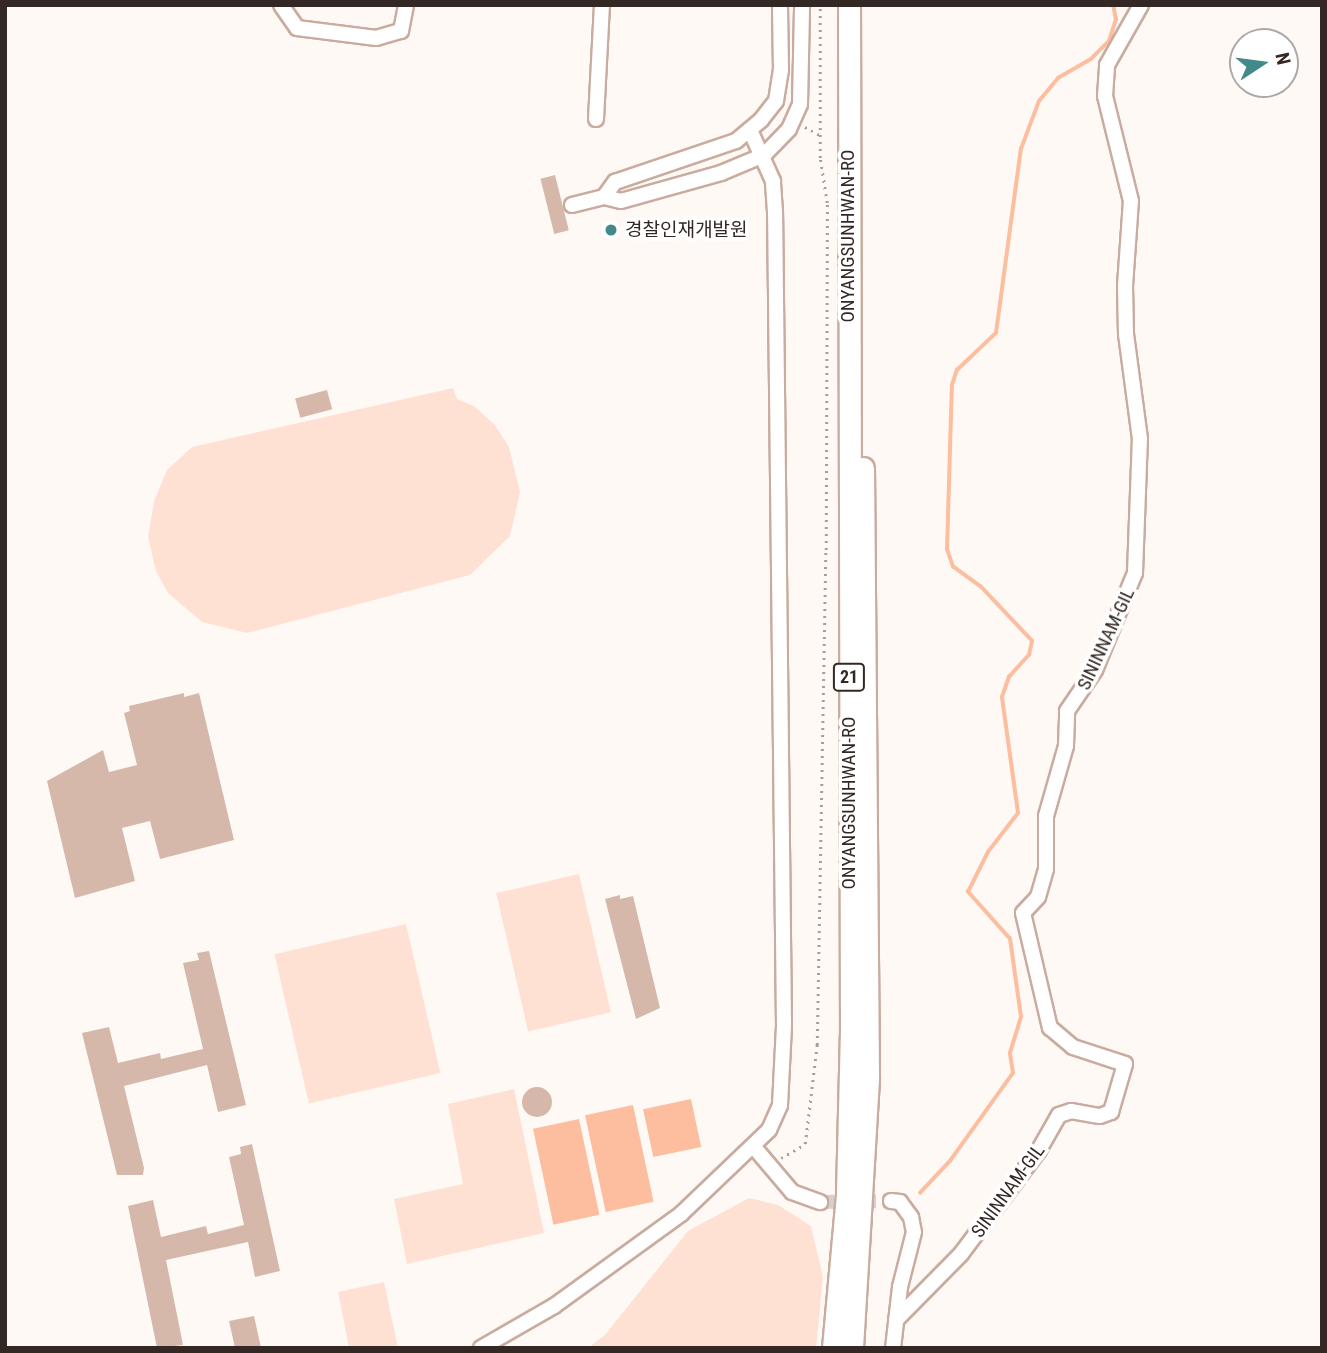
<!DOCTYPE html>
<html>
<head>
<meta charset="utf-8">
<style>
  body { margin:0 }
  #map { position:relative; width:1327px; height:1353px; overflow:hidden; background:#fff9f6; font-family:"Roboto Condensed","Noto Sans KR",sans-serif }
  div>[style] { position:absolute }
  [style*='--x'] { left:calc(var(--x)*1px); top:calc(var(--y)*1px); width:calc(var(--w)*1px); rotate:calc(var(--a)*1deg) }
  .green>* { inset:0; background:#ffe1d3; transform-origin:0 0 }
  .water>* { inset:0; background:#fcbe9f; transform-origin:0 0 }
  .stream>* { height:3.5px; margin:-1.75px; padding:0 1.75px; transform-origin:1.75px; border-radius:1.75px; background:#fcbe9f }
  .building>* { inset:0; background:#d6b8aa; transform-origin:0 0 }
  .round { border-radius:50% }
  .minor-tunnel>* { height:14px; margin-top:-7px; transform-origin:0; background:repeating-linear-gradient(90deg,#d6cfcc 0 14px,transparent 0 21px) }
  .path>* { height:2.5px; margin-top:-1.25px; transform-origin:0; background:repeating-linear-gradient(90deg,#a69e9a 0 2px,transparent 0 7px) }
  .roads { filter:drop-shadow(2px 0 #c9ac9f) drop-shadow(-2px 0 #c9ac9f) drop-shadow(0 2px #c9ac9f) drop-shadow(0 -2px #c9ac9f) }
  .minor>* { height:14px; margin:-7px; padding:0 7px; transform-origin:7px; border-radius:7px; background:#fff }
  .highway>* { height:21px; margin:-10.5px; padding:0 10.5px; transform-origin:10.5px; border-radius:10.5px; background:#fff }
  .dots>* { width:19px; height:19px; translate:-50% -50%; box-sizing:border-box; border:4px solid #fff; border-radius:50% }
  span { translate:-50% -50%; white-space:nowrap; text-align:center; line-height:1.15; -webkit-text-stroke:7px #fff; paint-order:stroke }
  .shield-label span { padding:2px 5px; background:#fff; border:2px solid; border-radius:5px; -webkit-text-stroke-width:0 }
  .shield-label { font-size:18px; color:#332823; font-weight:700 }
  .poi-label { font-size:19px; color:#332823 }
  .left { translate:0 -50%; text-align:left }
  .street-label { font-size:19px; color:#332823 }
  .frame { position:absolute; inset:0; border:7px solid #332823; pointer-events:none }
  .north { position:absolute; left:1229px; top:28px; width:70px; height:70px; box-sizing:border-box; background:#fff; border:2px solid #ada9a7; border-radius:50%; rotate:77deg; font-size:19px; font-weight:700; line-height:28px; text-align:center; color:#332823 }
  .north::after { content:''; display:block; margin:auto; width:24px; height:32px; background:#41898a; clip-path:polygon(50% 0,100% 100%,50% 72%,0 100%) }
</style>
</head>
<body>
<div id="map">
  <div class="green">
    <i style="clip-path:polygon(453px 388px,457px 399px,474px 406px,495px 425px,509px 447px,520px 492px,510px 536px,470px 575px,247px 633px,202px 622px,168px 593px,156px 571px,148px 537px,154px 501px,167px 470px,192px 447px)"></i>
    <i style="left:579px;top:874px;width:142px;height:85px;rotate:77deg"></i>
    <i style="left:406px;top:924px;width:153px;height:135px;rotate:77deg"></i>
    <i style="clip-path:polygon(514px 1089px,544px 1233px,407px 1264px,394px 1199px,463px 1184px,448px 1104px)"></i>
    <i style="clip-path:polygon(749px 1198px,778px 1205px,811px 1226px,823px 1277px,816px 1348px,588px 1348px,605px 1335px,688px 1231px)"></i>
    <i style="clip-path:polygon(384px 1282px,398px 1348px,349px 1348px,338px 1292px)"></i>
  </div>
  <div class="water">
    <i style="left:691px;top:1099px;width:49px;height:49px;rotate:78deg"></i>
    <i style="left:633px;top:1105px;width:99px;height:49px;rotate:78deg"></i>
    <i style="left:579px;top:1119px;width:98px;height:47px;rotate:78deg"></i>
  </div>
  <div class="stream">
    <i style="--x:920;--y:1193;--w:44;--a:-46.8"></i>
    <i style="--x:950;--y:1161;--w:108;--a:-54.4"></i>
    <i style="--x:1013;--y:1073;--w:20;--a:-99"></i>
    <i style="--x:1010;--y:1053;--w:38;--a:-73"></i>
    <i style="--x:1021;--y:1017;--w:79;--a:-98"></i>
    <i style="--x:1010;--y:939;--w:63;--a:-131.8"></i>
    <i style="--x:968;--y:892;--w:45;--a:-63.4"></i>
    <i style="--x:988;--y:852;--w:49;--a:-52.4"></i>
    <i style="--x:1018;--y:813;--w:117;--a:-97.9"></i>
    <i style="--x:1002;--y:697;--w:21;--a:-71"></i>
    <i style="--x:1009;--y:677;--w:30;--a:-48"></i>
    <i style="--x:1029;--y:655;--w:14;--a:-78"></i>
    <i style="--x:1032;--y:641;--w:74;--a:-133.4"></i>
    <i style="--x:981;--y:587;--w:34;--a:-144"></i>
    <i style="--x:953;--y:567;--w:18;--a:-109"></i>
    <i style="--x:947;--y:550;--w:165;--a:-88.3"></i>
    <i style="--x:952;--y:385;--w:16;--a:-72"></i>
    <i style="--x:957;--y:370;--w:54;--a:-43.5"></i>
    <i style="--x:996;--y:333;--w:186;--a:-82.3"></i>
    <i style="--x:1021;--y:149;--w:51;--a:-69.4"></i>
    <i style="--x:1039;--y:101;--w:30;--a:-50"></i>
    <i style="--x:1058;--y:78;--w:38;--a:-30"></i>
    <i style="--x:1091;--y:59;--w:25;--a:-45"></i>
    <i style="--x:1109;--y:41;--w:22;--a:-72"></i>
    <i style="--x:1116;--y:20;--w:15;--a:-101"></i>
  </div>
  <div class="building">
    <i style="left:555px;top:175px;width:57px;height:15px;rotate:76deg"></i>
    <i style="left:327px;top:390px;width:20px;height:33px;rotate:75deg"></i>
    <i style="clip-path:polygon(184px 693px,184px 697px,199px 693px,234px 840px,160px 859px,150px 821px,122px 828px,135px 881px,75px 898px,47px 781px,103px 750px,109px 772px,137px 765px,124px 713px,130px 711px,129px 706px)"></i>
    <i style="clip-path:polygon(620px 895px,620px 899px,633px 896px,660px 1008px,636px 1019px,605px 899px)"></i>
    <i style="clip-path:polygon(209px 951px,246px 1105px,218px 1112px,207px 1065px,124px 1086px,144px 1168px,143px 1175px,117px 1175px,82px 1033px,109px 1027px,118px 1063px,160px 1053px,161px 1059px,203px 1049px,183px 963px,199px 960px,197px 953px)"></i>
    <i class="round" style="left:522px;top:1087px;width:30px;height:30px"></i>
    <i style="clip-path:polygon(252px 1144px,280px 1271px,255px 1277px,248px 1242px,166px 1260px,183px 1345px,157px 1348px,128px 1206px,153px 1200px,161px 1237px,206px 1226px,208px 1234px,244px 1225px,229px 1157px,241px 1154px,240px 1147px)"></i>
    <i style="clip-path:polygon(254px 1316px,261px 1348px,235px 1348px,229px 1321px)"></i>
  </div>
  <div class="minor-tunnel">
    <i style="--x:820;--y:1202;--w:71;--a:-0.8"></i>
  </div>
  <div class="path">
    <i style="--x:805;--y:127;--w:17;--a:28"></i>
    <i style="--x:781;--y:1158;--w:28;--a:-30"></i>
    <i style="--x:805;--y:1144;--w:100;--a:-83.1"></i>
    <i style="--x:817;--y:1045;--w:495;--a:-89"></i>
    <i style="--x:826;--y:550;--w:347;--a:-89.8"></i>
    <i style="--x:827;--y:203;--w:46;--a:-98.8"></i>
    <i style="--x:820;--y:158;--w:153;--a:-90"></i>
  </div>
  <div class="roads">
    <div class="minor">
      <i style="--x:281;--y:5;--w:28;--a:55"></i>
      <i style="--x:297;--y:28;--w:80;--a:7.2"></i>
      <i style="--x:376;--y:38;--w:26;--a:-16"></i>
      <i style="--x:401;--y:31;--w:26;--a:-79"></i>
      <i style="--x:596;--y:119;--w:114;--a:-87"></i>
      <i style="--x:604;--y:197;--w:19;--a:-54"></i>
      <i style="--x:615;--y:182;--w:128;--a:-18.7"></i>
      <i style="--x:736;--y:141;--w:33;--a:-40"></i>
      <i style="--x:761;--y:120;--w:24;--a:-52"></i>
      <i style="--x:776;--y:101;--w:31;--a:-81"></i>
      <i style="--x:781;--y:70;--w:65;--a:-90.9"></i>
      <i style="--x:572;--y:205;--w:33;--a:-14"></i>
      <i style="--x:604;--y:197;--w:17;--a:13"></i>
      <i style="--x:621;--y:201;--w:104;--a:-15.6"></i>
      <i style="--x:721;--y:173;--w:47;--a:-22.7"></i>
      <i style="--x:764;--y:155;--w:36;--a:-46"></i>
      <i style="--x:789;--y:129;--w:27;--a:-66"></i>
      <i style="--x:800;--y:104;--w:99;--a:-88.8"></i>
      <i style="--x:754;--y:1147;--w:59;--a:49.8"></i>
      <i style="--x:792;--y:1192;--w:30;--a:20"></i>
      <i style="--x:891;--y:1201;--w:9;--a:6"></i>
      <i style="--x:900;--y:1202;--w:19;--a:54"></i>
      <i style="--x:911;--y:1217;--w:15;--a:79"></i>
      <i style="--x:914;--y:1232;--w:57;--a:104.3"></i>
      <i style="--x:900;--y:1287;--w:61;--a:96.5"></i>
      <i style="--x:896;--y:1320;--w:93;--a:-45.4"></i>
      <i style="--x:961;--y:1254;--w:130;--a:-53.1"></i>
      <i style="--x:1039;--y:1150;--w:40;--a:-60.3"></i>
      <i style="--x:1059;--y:1115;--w:13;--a:-18"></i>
      <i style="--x:1071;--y:1111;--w:29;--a:10"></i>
      <i style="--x:1100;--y:1116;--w:12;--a:-20"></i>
      <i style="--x:1111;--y:1112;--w:50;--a:-73.7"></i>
      <i style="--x:1125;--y:1064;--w:55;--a:-161.9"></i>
      <i style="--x:1073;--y:1047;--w:30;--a:-140"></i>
      <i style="--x:1050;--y:1028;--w:118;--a:-103.2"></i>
      <i style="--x:1023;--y:913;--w:22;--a:-47"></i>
      <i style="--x:1038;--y:897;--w:29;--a:-74"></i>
      <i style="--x:1046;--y:869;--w:53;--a:-90"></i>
      <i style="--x:1046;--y:816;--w:73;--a:-74.1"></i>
      <i style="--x:1066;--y:746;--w:35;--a:-88"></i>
      <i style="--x:1067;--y:711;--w:50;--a:-55.7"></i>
      <i style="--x:1095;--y:670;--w:105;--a:-67.6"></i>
      <i style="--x:1135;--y:573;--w:134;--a:-87.9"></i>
      <i style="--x:1140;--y:439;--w:106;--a:-97.6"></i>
      <i style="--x:1126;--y:334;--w:48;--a:-91.2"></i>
      <i style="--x:1125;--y:286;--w:85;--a:-86"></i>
      <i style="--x:1131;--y:201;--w:108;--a:-103.9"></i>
      <i style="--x:1105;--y:96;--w:31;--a:-86"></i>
      <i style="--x:1107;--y:65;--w:69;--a:-60.5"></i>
      <i style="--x:481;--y:1348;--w:84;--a:-29.9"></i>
      <i style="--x:554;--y:1306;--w:157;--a:-35.9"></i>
      <i style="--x:681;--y:1214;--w:122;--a:-43.7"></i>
      <i style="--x:769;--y:1130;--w:27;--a:-66"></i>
      <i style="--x:780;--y:1105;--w:80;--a:-87.1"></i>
      <i style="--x:784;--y:1025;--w:813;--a:-90.63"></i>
      <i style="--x:775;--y:212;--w:31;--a:-94"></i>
      <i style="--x:773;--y:181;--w:56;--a:-114.3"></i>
    </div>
    <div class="highway">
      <i style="--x:833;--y:1348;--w:156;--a:-84.8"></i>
      <i style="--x:847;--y:1193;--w:159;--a:-88.6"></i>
      <i style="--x:851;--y:1034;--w:1029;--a:-90.11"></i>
      <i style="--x:852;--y:1348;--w:272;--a:-86.6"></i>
      <i style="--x:868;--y:1076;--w:608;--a:-90.47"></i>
    </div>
  </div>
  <div class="dots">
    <i style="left:611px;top:230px;background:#41898a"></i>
  </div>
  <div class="shield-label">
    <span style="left:849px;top:677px">21</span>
  </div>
  <div class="poi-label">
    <span class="left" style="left:625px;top:230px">경찰인재개발원</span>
  </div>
  <div class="street-label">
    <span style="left:848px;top:236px;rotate:-90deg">ONYANGSUNHWAN-RO</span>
    <span style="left:1106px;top:639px;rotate:-65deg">SININNAM-GIL</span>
    <span style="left:849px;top:803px;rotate:-90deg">ONYANGSUNHWAN-RO</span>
    <span style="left:1008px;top:1191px;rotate:-54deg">SININNAM-GIL</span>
  </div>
  <div class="frame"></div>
  <div class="north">N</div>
</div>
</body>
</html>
